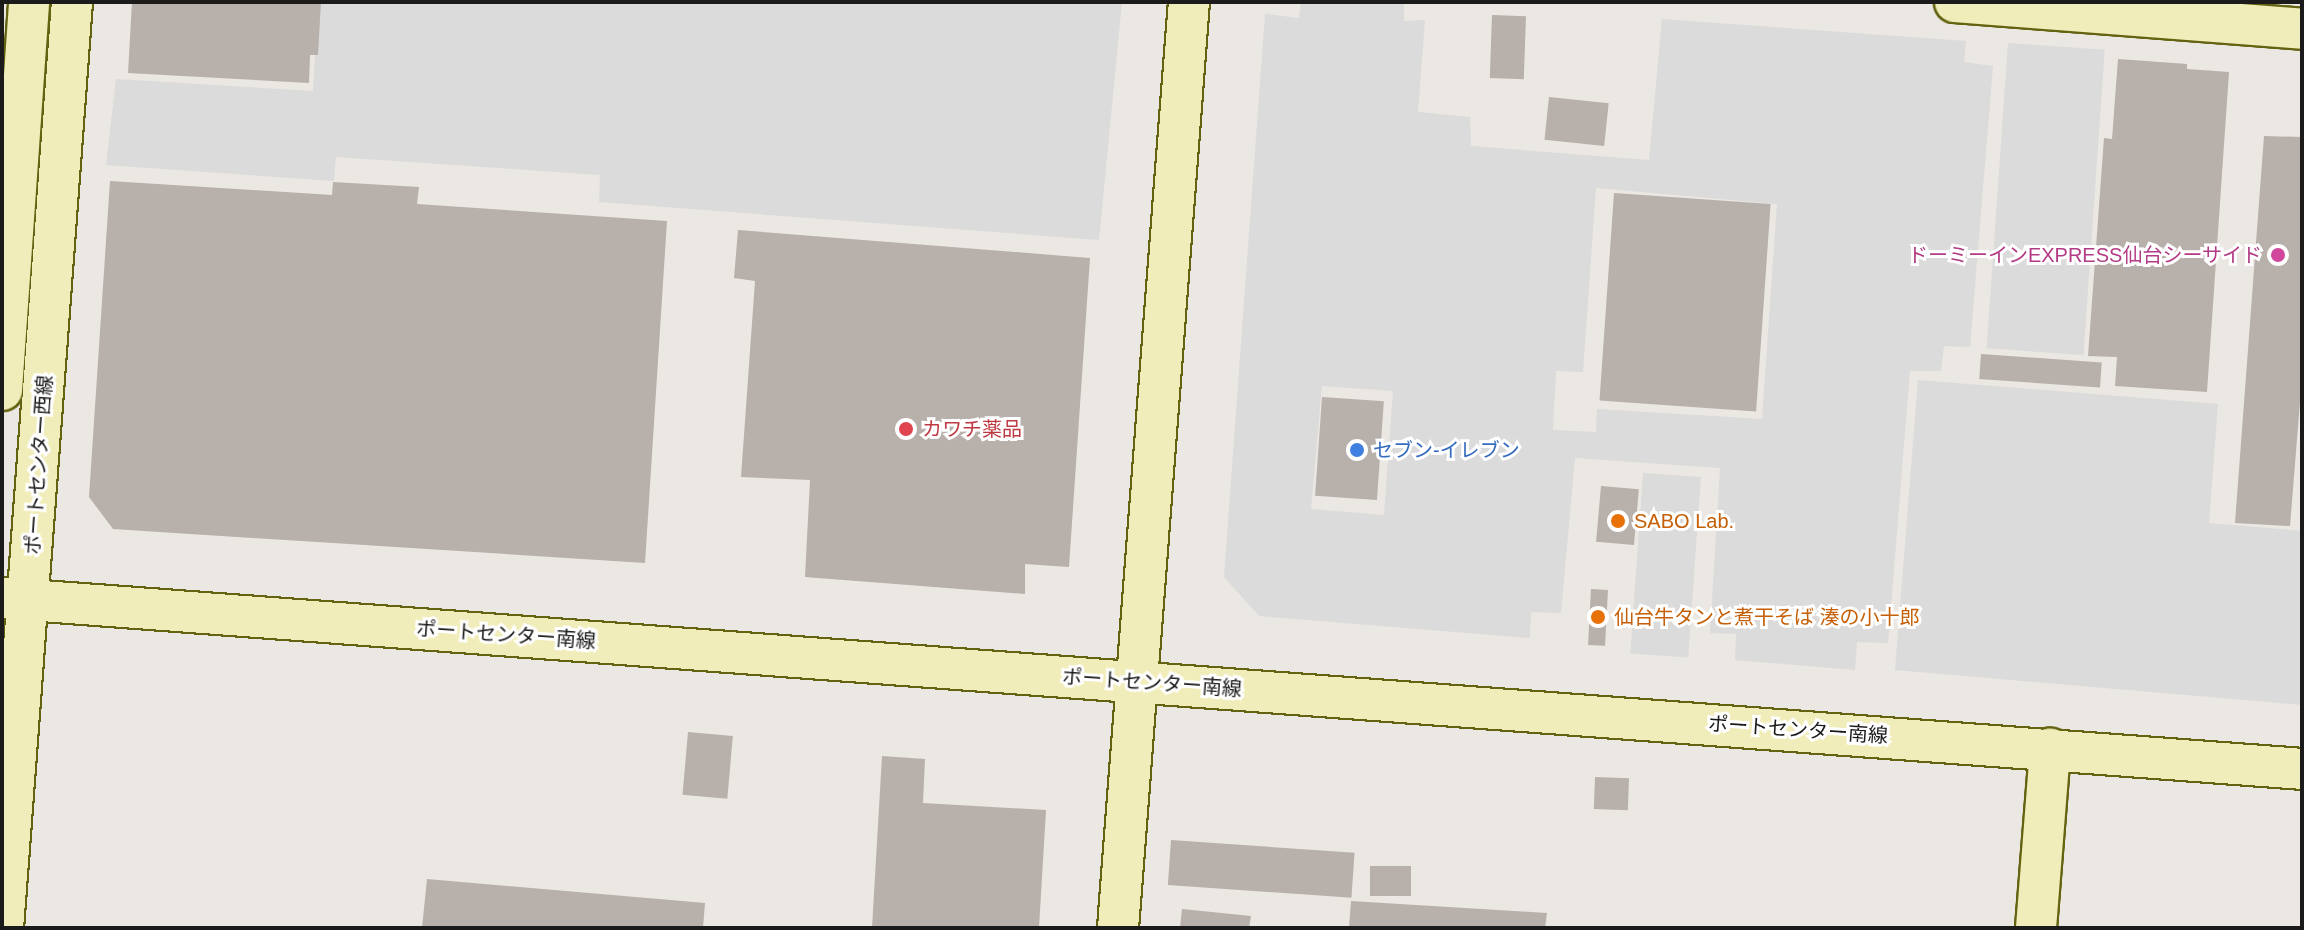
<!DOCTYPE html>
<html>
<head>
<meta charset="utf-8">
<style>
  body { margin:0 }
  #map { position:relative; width:2304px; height:930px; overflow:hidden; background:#ebe7e2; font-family:Helvetica,"Noto Sans JP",sans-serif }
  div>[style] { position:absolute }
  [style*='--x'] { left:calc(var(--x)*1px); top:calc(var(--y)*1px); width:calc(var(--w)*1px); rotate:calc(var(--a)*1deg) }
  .parking>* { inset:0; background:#dbdbdb; transform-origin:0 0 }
  .building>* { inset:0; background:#b8b0ab; transform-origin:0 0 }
  .roads { filter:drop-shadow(2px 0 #646311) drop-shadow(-2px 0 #646311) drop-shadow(0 2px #646311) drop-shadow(0 -2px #646311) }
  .secondary>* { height:40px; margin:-20px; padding:0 20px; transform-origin:20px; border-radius:20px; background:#f1edba }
  .dots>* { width:22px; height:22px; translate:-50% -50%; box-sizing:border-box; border:4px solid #fff; border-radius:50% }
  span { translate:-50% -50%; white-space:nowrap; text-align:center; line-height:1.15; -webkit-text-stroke:6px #fff; paint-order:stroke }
  .hotel-label { font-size:20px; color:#b23c85 }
  .right { translate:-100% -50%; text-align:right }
  .health-label { font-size:20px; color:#be3a42 }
  .left { translate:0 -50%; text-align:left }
  .shop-label { font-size:20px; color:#366cbe }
  .street-label { font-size:20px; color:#1b1b1b }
  .food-label { font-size:20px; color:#c56008 }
  .frame { position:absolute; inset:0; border:4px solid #1b1b1b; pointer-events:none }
</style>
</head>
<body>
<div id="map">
  <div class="parking">
    <i style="clip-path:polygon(318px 2px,1122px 2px,1099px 240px,599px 202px,600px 175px,336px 157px,334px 181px,106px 165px,116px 79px,313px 91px)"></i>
    <i style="clip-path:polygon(evenodd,1301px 2px,1404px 2px,1404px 21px,1425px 20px,1418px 112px,1470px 117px,1471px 146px,1649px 160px,1662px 19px,1966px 41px,1964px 62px,1993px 66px,1970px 347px,1944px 346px,1941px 371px,1910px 371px,1888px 643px,1857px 642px,1855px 670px,1735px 660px,1736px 634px,1710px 633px,1720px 468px,1575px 458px,1561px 613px,1531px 612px,1530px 638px,1259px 616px,1224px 577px,1265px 14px,1299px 18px,1301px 2px,1596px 188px,1777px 204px,1762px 419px,1597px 409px,1596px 432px,1553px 430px,1556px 371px,1583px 372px,1596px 188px,1301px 2px,1322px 386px,1393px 391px,1384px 515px,1311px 509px,1322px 386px)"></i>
    <i style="left:2008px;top:43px;width:97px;height:306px;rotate:4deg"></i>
    <i style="clip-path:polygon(1918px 380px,2218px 404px,2209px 523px,2302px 531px,2302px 705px,1895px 670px)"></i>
    <i style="left:1643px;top:473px;width:58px;height:181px;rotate:4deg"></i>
  </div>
  <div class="building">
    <i style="clip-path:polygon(132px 2px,321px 2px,318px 55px,310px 55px,309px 83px,128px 73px)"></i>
    <i style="left:1492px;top:15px;width:34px;height:63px;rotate:2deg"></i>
    <i style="clip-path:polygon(2118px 59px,2187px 64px,2187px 69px,2229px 72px,2207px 392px,2115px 386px,2117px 357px,2088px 356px,2104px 138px,2112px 139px)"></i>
    <i style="left:1549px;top:97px;width:60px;height:43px;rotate:6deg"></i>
    <i style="clip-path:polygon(2264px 136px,2302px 137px,2302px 377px,2290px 526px,2235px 523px)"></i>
    <i style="clip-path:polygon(110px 181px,332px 195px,333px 182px,419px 187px,417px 204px,667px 221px,645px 563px,113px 529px,89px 497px)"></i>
    <i style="left:1614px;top:193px;width:157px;height:208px;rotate:4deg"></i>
    <i style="clip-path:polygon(738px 230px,1090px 258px,1069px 567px,1025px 564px,1025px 594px,805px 577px,810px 480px,741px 477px,755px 281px,734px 278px)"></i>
    <i style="left:1981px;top:354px;width:121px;height:25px;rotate:4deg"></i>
    <i style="left:1322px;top:397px;width:62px;height:99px;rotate:4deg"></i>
    <i style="left:1601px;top:486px;width:38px;height:56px;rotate:5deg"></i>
    <i style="left:1591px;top:589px;width:17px;height:56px;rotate:3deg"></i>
    <i style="left:688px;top:732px;width:45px;height:63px;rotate:5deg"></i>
    <i style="clip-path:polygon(882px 756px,925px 759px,923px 803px,1046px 810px,1039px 928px,872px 928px)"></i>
    <i style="left:1595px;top:777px;width:34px;height:32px;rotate:2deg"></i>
    <i style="left:1171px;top:840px;width:184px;height:45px;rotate:4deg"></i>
    <i style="left:1370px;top:866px;width:41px;height:30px"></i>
    <i style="clip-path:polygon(427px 879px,705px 903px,703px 928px,422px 928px)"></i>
    <i style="clip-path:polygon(1351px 901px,1547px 913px,1545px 928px,1349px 928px)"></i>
    <i style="clip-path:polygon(1182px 909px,1251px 916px,1249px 928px,1180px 928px)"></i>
  </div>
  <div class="roads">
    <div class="secondary">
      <i style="--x:1955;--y:2;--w:348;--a:4.4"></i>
      <i style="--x:2;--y:390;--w:389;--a:-86"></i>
      <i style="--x:2;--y:598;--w:2306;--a:4.25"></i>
      <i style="--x:3;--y:928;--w:929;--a:-85.74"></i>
      <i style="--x:1118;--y:928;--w:929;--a:-85.62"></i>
      <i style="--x:2036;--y:928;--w:180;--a:-85.5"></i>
    </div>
  </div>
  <div class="dots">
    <i style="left:2278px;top:255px;background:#d1479c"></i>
    <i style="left:906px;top:429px;background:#e0444e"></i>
    <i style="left:1357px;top:450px;background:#3f7fe0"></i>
    <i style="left:1618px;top:521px;background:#e8710a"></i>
    <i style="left:1598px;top:617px;background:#e8710a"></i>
  </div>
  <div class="hotel-label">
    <span class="right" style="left:2262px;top:255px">ドーミーインEXPRESS仙台シーサイド</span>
  </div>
  <div class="health-label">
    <span class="left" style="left:922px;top:429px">カワチ薬品</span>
  </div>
  <div class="shop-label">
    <span class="left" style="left:1373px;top:450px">セブン-イレブン</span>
  </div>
  <div class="street-label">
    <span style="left:39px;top:465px;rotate:-86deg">ポートセンター西線</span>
    <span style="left:506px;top:635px;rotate:4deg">ポートセンター南線</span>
    <span style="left:1152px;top:683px;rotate:4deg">ポートセンター南線</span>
    <span style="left:1798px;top:730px;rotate:4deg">ポートセンター南線</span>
  </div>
  <div class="food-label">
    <span class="left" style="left:1634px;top:521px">SABO Lab.</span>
    <span class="left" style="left:1614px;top:617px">仙台牛タンと煮干そば 湊の小十郎</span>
  </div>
  <div class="frame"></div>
</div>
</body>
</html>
